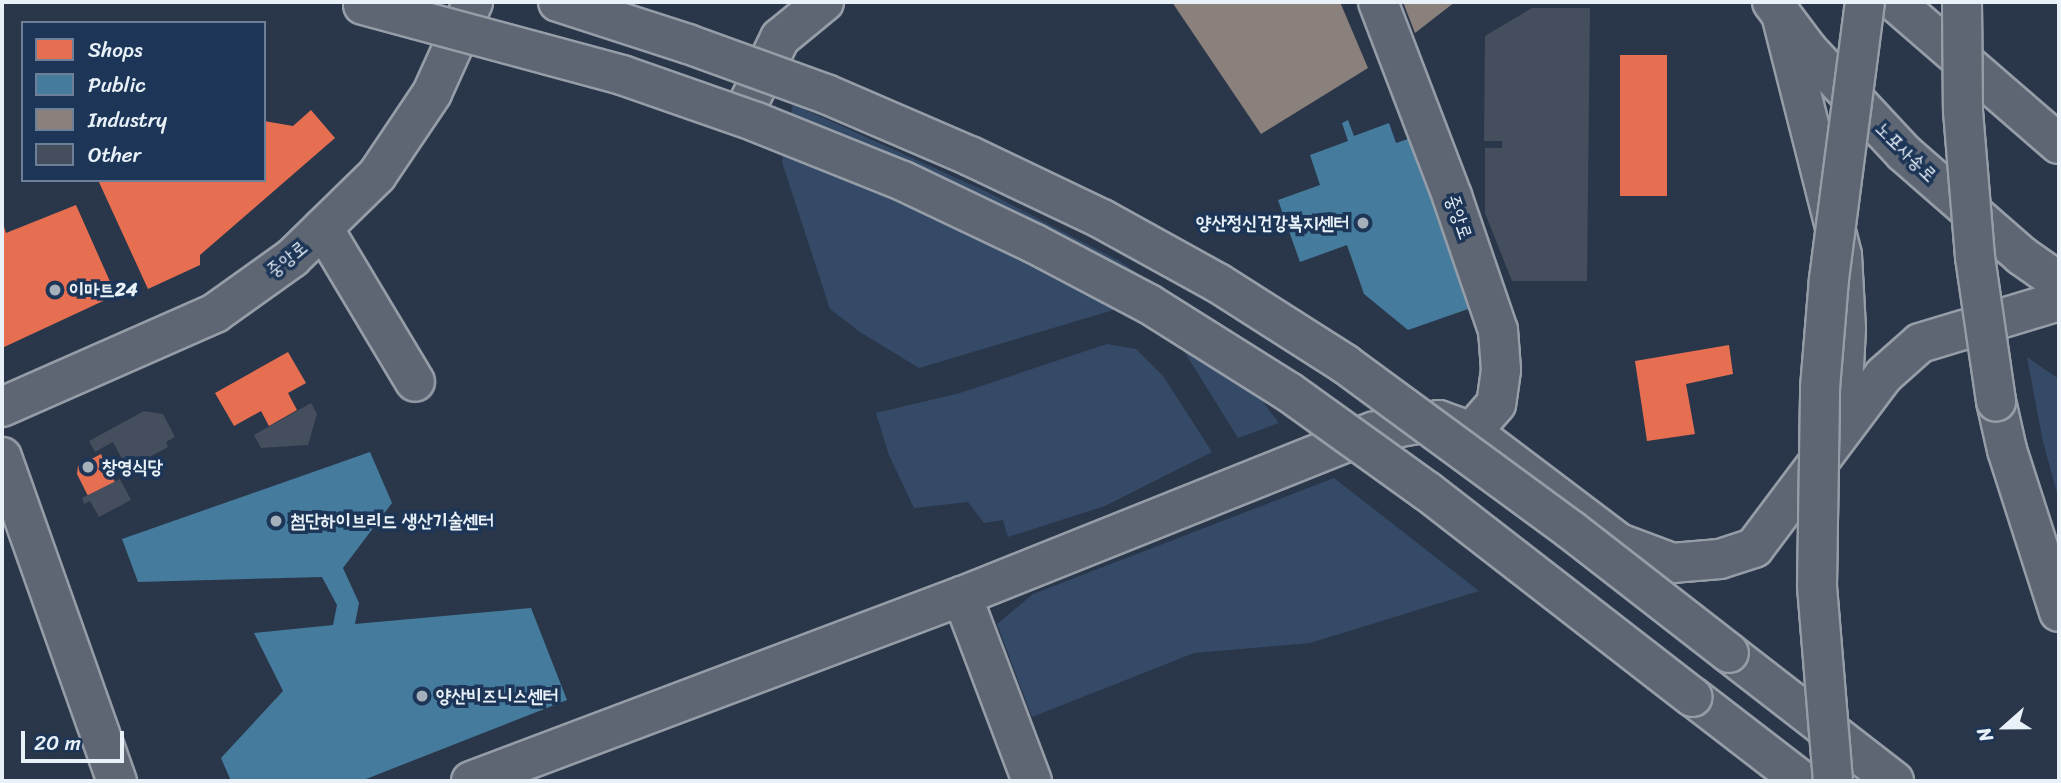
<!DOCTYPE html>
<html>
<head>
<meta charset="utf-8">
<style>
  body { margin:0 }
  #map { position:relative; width:2061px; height:783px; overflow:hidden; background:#2a374a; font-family:Sriracha,"Poor Story",sans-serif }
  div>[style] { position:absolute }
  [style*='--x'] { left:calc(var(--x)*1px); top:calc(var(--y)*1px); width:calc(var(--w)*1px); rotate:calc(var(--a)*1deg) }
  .green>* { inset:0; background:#354a67 }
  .shops>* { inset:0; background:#e76f51; transform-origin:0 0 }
  .public>* { inset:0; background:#457b9d }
  .industry>* { inset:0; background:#8a817c }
  .building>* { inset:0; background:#444e5c }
  .roads { filter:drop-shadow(2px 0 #959da7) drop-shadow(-2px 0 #959da7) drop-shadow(0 2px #959da7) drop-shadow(0 -2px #959da7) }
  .minor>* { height:38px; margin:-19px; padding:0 19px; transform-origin:19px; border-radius:19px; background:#5d6672 }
  .major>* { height:38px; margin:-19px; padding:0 19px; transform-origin:19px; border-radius:19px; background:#5d6672 }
  .highway>* { height:38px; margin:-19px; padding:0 19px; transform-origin:19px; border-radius:19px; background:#5d6672 }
  .bridges { filter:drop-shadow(2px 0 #959da7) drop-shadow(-2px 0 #959da7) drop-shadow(0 2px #959da7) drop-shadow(0 -2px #959da7) }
  .highway-bridge>* { height:38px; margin:-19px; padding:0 19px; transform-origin:19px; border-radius:19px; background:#5d6672 }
  .dots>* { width:19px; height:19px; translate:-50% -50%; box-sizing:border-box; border:4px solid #1d3557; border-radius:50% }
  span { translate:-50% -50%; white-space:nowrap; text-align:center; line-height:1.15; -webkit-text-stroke:7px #1d3557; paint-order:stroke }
  .street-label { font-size:19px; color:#e8f1f8 }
  .poi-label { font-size:19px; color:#e8f1f8; font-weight:700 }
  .right { translate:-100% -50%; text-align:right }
  .left { translate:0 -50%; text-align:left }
  .frame { position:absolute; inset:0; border:4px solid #e8f1f8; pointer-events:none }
  .legend { position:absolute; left:21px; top:21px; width:245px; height:161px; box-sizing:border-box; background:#1d3557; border:2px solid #6e8097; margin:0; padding:9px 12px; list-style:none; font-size:21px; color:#e8f1f8 }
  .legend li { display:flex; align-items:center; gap:14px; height:35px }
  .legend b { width:35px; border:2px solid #6e8097 }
  .north { position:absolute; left:1970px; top:692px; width:70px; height:70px; -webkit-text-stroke:5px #1d3557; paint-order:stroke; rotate:249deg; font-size:19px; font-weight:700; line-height:28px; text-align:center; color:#e8f1f8 }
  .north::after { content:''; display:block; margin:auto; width:24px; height:32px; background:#e8f1f8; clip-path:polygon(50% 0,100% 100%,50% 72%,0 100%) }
  .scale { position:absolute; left:21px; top:731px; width:103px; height:32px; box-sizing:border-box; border:4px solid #e8f1f8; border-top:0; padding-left:9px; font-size:21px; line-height:24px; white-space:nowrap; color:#e8f1f8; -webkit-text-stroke:5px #1d3557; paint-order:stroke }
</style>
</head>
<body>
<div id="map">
  <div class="green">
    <i style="clip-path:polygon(793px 104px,987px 192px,1121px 262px,1194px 312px,1279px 423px,1238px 438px,1169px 327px,1127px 306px,919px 368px,860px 332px,830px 309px,782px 162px)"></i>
    <i style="clip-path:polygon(1107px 344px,1136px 349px,1163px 376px,1212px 452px,1105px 506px,1008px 537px,1003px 520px,984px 523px,968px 502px,914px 508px,889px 455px,876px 413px,960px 393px)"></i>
    <i style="clip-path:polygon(2027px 357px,2059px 379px,2059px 500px,2043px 442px)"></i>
    <i style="clip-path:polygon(1334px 478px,1479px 591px,1310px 643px,1194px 653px,1032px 717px,997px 624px,1033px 594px)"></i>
  </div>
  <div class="shops">
    <i style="left:1620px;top:55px;width:47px;height:141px"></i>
    <i style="clip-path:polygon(311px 110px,335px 138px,200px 255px,200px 265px,148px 289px,98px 180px,264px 180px,264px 121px,293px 126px)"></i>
    <i style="clip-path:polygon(76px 205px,116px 295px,2px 348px,2px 220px,6px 233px)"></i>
    <i style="clip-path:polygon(1729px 345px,1733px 374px,1686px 384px,1695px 434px,1647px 441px,1635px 361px)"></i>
    <i style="clip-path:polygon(288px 352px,306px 383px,288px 393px,297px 410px,269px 426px,261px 411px,234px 426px,215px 393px)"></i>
    <i style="clip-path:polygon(101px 454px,115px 482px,88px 496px,77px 474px,78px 466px)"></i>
  </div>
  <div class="public">
    <i style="clip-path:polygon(1348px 120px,1354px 136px,1389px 123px,1396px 143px,1411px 138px,1471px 308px,1408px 330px,1364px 294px,1347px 245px,1300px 262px,1278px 200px,1320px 185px,1310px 155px,1348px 141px,1342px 123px)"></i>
    <i style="clip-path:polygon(370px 452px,392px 503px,343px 568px,359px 603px,355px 624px,531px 608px,567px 700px,361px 781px,231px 781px,221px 758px,283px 691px,254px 633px,333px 625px,337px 605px,322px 577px,138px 582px,122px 539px)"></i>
  </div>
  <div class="industry">
    <i style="clip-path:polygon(1172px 2px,1340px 2px,1368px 68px,1261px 134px)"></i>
    <i style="clip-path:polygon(1403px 2px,1455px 2px,1415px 33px)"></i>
  </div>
  <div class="building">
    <i style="clip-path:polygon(1532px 8px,1590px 8px,1587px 281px,1512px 281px,1485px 213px,1485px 148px,1502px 148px,1502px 141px,1484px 141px,1485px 36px)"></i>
    <i style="clip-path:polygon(311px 403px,317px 414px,308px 445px,261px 448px,254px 435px)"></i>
    <i style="clip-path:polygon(144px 411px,163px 414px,175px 437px,166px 442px,168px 447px,127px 469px,113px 442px,95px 452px,89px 441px)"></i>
    <i style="clip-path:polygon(120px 479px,131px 500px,99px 517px,90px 501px,84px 504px,82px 498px)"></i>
  </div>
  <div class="roads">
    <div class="minor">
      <i style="--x:1378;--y:2;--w:208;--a:69.1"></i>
      <i style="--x:1452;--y:196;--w:142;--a:71.1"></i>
      <i style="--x:1498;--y:330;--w:40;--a:85.7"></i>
      <i style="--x:1501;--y:370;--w:34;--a:98"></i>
      <i style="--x:1496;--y:404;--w:37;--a:131"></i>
      <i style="--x:1781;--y:14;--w:249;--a:75.8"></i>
      <i style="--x:1842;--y:255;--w:73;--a:86.9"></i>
      <i style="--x:1846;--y:328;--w:60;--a:92.9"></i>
      <i style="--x:1843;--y:388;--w:50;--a:109.9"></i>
      <i style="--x:747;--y:106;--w:76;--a:-64.1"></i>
      <i style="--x:780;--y:38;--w:57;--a:-39.3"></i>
      <i style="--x:323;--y:228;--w:179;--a:59.1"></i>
      <i style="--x:2;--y:457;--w:344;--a:70.5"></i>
      <i style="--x:962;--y:596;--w:198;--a:69.3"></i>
      <i style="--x:471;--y:781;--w:525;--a:-20.65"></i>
      <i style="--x:962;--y:596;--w:443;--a:-21.8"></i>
      <i style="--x:1373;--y:432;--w:67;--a:-10.3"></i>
      <i style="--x:1439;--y:420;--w:35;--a:20"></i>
      <i style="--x:1472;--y:432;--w:184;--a:37.1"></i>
      <i style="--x:1619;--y:543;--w:57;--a:20.7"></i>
      <i style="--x:1672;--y:563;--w:48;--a:-4.8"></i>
      <i style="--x:1720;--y:559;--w:36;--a:-18"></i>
      <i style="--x:1754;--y:548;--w:216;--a:-53.1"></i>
      <i style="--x:1884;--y:375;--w:48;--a:-41.6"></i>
      <i style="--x:1920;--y:343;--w:145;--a:-16.8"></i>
    </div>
    <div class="major">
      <i style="--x:1772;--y:2;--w:60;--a:53.1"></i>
      <i style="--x:1808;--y:50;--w:141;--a:47"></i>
      <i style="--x:1904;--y:153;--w:157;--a:41.1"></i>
      <i style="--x:2022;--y:256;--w:45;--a:35.1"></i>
      <i style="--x:1895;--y:2;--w:217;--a:40.9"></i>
      <i style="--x:2;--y:407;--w:233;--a:-23.8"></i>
      <i style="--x:215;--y:313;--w:95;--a:-35.5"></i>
      <i style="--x:292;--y:258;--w:119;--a:-44.3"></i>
      <i style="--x:377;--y:175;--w:99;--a:-56.1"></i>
      <i style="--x:432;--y:93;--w:100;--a:-65.7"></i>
    </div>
    <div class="highway">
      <i style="--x:1996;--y:401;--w:50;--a:77.3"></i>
      <i style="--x:2007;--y:450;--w:170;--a:72.2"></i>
      <i style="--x:1729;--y:653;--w:209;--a:37.8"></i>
      <i style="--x:1693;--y:697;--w:138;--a:37.6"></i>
    </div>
  </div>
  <div class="bridges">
    <div class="highway-bridge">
      <i style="--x:558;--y:2;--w:137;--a:17.9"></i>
      <i style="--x:688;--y:44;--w:147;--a:19.9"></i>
      <i style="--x:826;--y:94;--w:157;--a:23.3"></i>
      <i style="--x:970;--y:156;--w:146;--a:25.5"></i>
      <i style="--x:1102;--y:219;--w:132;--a:28.9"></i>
      <i style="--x:1218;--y:283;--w:151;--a:32.5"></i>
      <i style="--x:1345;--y:364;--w:280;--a:36.3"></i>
      <i style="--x:1571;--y:530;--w:200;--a:37.9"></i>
      <i style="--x:1962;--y:2;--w:109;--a:89.5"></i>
      <i style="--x:1963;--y:111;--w:146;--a:85.3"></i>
      <i style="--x:1975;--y:257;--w:146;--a:81.7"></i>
      <i style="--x:363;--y:5;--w:268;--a:15.1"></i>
      <i style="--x:622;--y:75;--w:142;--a:19.3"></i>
      <i style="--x:756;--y:122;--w:158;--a:21.9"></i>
      <i style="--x:903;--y:181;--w:146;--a:25.5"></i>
      <i style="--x:1035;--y:244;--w:129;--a:27.8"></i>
      <i style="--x:1149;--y:304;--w:165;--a:32.2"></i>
      <i style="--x:1289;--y:392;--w:170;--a:35.7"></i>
      <i style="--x:1427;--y:491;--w:336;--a:37.8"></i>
      <i style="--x:1833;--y:781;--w:196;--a:-94.7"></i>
      <i style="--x:1817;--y:586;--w:198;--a:-89.1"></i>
      <i style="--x:1820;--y:388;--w:109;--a:-85.3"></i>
      <i style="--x:1829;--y:279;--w:279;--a:-82.6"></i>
    </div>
  </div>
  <div class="dots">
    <i style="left:1363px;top:223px;background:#a6b0bb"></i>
    <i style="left:55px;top:290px;background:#a6b0bb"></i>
    <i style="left:88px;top:467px;background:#a6b0bb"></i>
    <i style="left:276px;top:521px;background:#a6b0bb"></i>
    <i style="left:422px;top:696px;background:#a6b0bb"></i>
  </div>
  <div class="street-label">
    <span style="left:1906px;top:152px;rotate:44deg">노포사송로</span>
    <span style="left:1459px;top:217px;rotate:71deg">중앙로</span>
    <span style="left:287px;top:259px;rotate:-39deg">중앙로</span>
  </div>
  <div class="poi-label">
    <span class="right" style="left:1349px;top:223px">양산정신건강복지센터</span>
    <span class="left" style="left:69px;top:290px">이마트24</span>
    <span class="left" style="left:102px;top:467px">창영식당</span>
    <span class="left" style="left:290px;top:521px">첨단하이브리드 생산기술센터</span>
    <span class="left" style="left:436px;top:696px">양산비즈니스센터</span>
  </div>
  <div class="frame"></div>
  <ul class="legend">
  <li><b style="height:19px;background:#e76f51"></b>Shops</li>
  <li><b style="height:19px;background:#457b9d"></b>Public</li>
  <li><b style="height:19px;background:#8a817c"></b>Industry</li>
  <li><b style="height:19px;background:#444e5c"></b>Other</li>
  </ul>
  <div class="north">N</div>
  <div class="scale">20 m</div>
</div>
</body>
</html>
